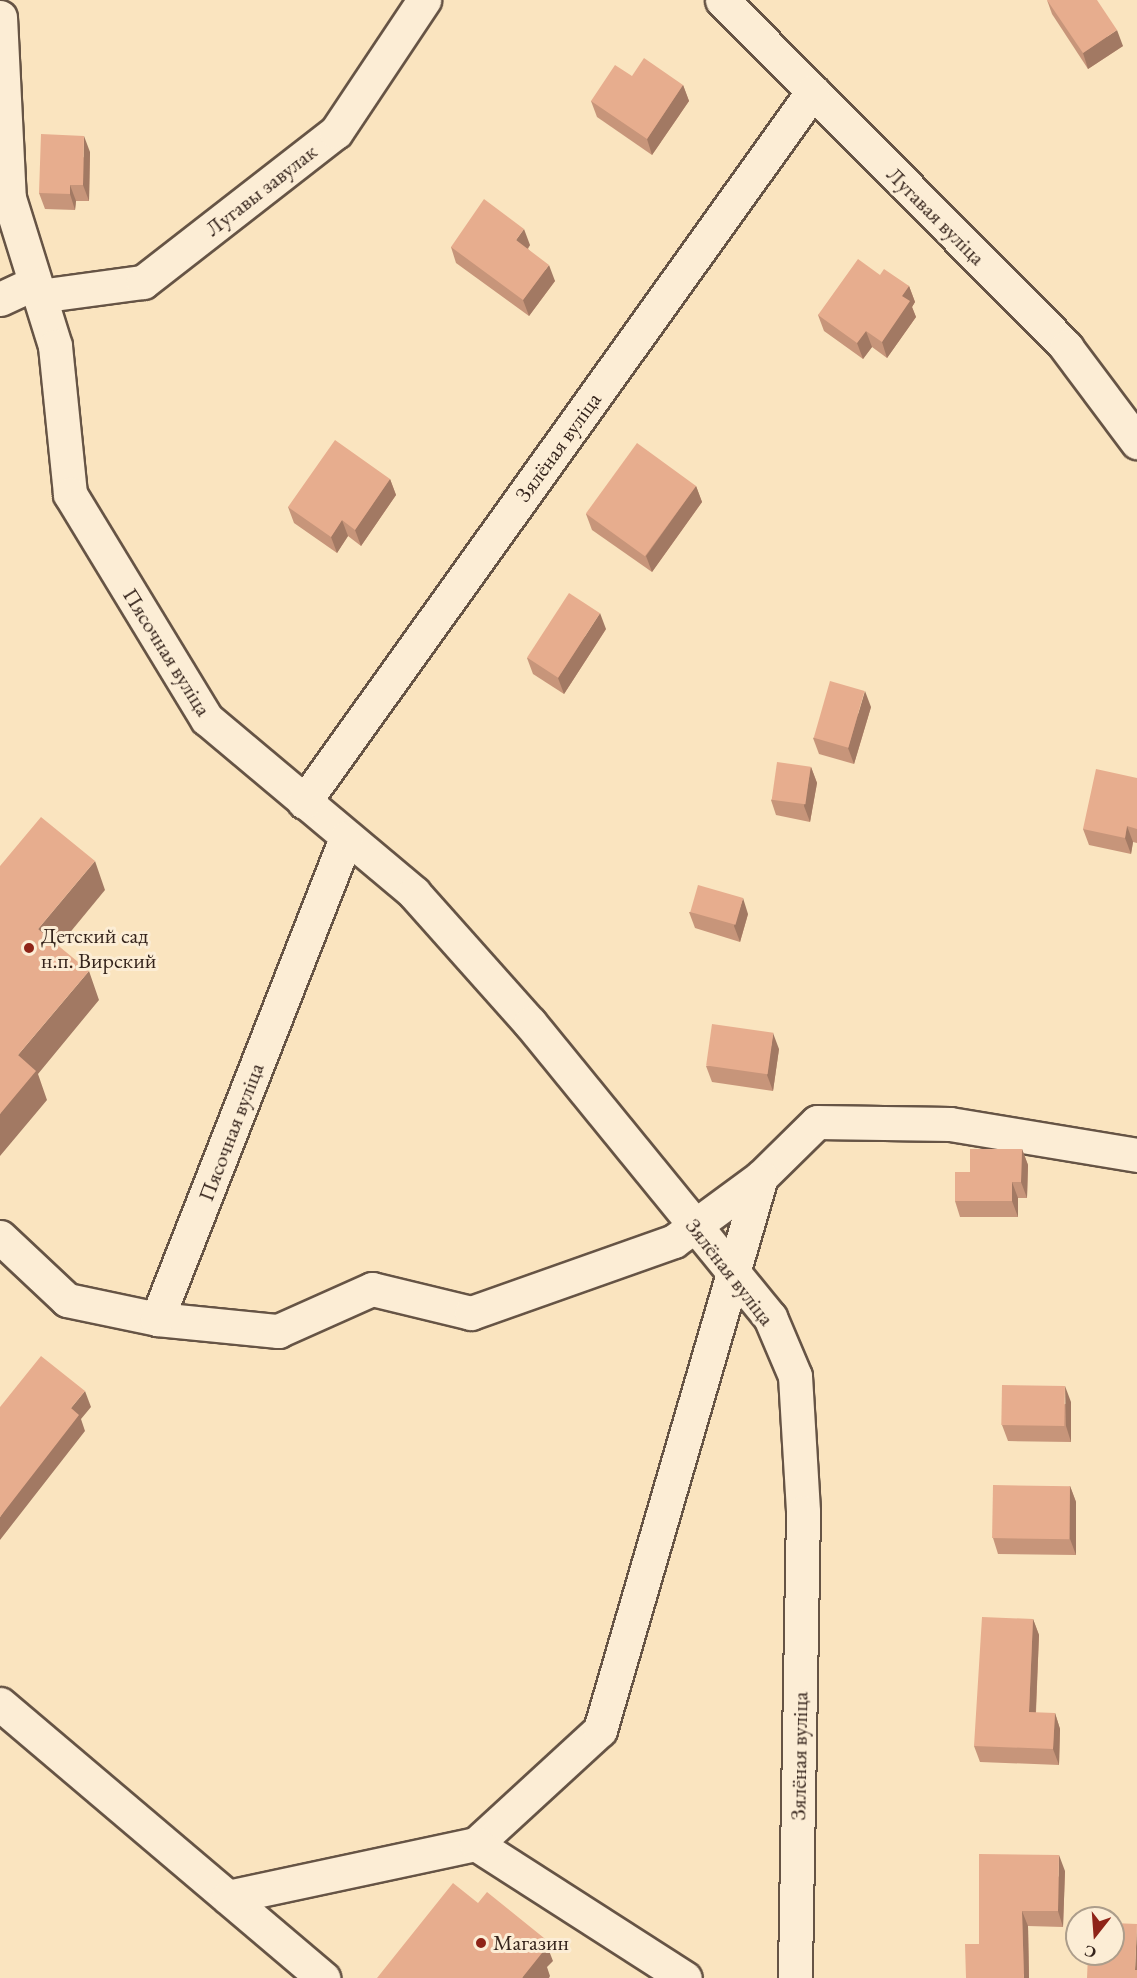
<!DOCTYPE html>
<html>
<head>
<meta charset="utf-8">
<style>
  body { margin:0 }
  #map { position:relative; width:1137px; height:1978px; overflow:hidden; background:#fae4bf; font-family:"EB Garamond",serif }
  div>[style] { position:absolute }
  [style*='--x'] { left:calc(var(--x)*1px); top:calc(var(--y)*1px); width:calc(var(--w)*1px); rotate:calc(var(--a)*1deg) }
  .roads { filter:drop-shadow(2px 0 #665445) drop-shadow(-2px 0 #665445) drop-shadow(0 2px #665445) drop-shadow(0 -2px #665445) }
  .minor>* { height:33px; margin:-16.5px; padding:0 16.5px; transform-origin:16.5px; border-radius:16.5px; background:#fcedd5 }
  .wall>* { inset:0; background:#c7957a }
  .shaded-wall>* { inset:0; background:#a27963 }
  .building>* { inset:0; background:#e7ad8e; transform-origin:0 0 }
  .dots>* { width:16px; height:16px; translate:-50% -50%; box-sizing:border-box; border:3px solid #fcedd5; border-radius:50% }
  span { translate:-50% -50%; white-space:nowrap; text-align:center; line-height:1.15; -webkit-text-stroke:6px #fcedd5; paint-order:stroke }
  .street-label { font-size:22px; color:#35241c }
  .poi-label { font-size:22px; color:#35241c }
  .left { translate:0 -50%; text-align:left }
  .north { position:absolute; left:1065px; top:1906px; width:60px; height:60px; box-sizing:border-box; background:#fcedd5; border:2px solid #ac9d8b; border-radius:50%; rotate:197deg; font-size:16px; font-weight:700; line-height:24px; text-align:center; color:#35241c }
  .north::after { content:''; display:block; margin:auto; width:21px; height:27px; background:#8f2418; clip-path:polygon(50% 0,100% 100%,50% 72%,0 100%) }
</style>
</head>
<body>
<div id="map">
  <div class="roads">
    <div class="minor">
      <i style="--x:722;--y:0;--w:489;--a:45.2"></i>
      <i style="--x:1066;--y:347;--w:119;--a:53.2"></i>
      <i style="--x:0;--y:17;--w:181;--a:87.2"></i>
      <i style="--x:9;--y:198;--w:155;--a:72.7"></i>
      <i style="--x:55;--y:346;--w:149;--a:84.2"></i>
      <i style="--x:70;--y:494;--w:263;--a:58.7"></i>
      <i style="--x:207;--y:719;--w:270;--a:40"></i>
      <i style="--x:414;--y:893;--w:174;--a:48.3"></i>
      <i style="--x:530;--y:1023;--w:380;--a:50.8"></i>
      <i style="--x:770;--y:1317;--w:64;--a:67"></i>
      <i style="--x:795;--y:1376;--w:136;--a:86.6"></i>
      <i style="--x:803;--y:1512;--w:466;--a:91"></i>
      <i style="--x:39;--y:296;--w:105;--a:-7.7"></i>
      <i style="--x:143;--y:282;--w:244;--a:-37.9"></i>
      <i style="--x:336;--y:132;--w:159;--a:-56.3"></i>
      <i style="--x:0;--y:299;--w:38;--a:-25"></i>
      <i style="--x:304;--y:802;--w:874;--a:-54.4"></i>
      <i style="--x:0;--y:1237;--w:92;--a:43.2"></i>
      <i style="--x:67;--y:1300;--w:92;--a:11.9"></i>
      <i style="--x:157;--y:1319;--w:122;--a:5.7"></i>
      <i style="--x:278;--y:1331;--w:103;--a:-24.1"></i>
      <i style="--x:372;--y:1289;--w:102;--a:13.6"></i>
      <i style="--x:471;--y:1313;--w:215;--a:-19.5"></i>
      <i style="--x:674;--y:1241;--w:108;--a:-36.3"></i>
      <i style="--x:761;--y:1177;--w:78;--a:-44.5"></i>
      <i style="--x:817;--y:1122;--w:133;--a:0.9"></i>
      <i style="--x:950;--y:1124;--w:190;--a:9.4"></i>
      <i style="--x:157;--y:1319;--w:517;--a:-68.55"></i>
      <i style="--x:0;--y:1704;--w:424;--a:40.3"></i>
      <i style="--x:476;--y:1844;--w:168;--a:-42.6"></i>
      <i style="--x:600;--y:1730;--w:576;--a:-73.77"></i>
      <i style="--x:228;--y:1897;--w:254;--a:-12.1"></i>
      <i style="--x:476;--y:1844;--w:248;--a:32.7"></i>
    </div>
  </div>
  <div class="wall">
    <i style="clip-path:polygon(1047px 0,1123px 46px,1088px 69px,1052px 14px)"></i>
    <i style="clip-path:polygon(683px 85px,689px 101px,652px 155px,597px 117px,591px 101px)"></i>
    <i style="clip-path:polygon(90px 152px,89px 201px,76px 201px,75px 210px,45px 209px,39px 193px)"></i>
    <i style="clip-path:polygon(530px 245px,528px 249px,555px 281px,529px 316px,456px 263px,451px 247px)"></i>
    <i style="clip-path:polygon(880px 275px,909px 286px,915px 302px,912px 307px,916px 317px,887px 358px,872px 347px,863px 359px,824px 331px,818px 315px)"></i>
    <i style="clip-path:polygon(390px 479px,396px 495px,361px 546px,348px 536px,337px 553px,294px 523px,288px 507px)"></i>
    <i style="clip-path:polygon(696px 486px,702px 502px,652px 572px,592px 530px,586px 514px)"></i>
    <i style="clip-path:polygon(606px 629px,564px 694px,533px 674px,527px 658px)"></i>
    <i style="clip-path:polygon(871px 707px,854px 764px,819px 754px,813px 738px)"></i>
    <i style="clip-path:polygon(811px 767px,817px 783px,810px 822px,776px 815px,771px 800px)"></i>
    <i style="clip-path:polygon(1137px 778px,1137px 843px,1133px 842px,1131px 854px,1089px 845px,1083px 829px)"></i>
    <i style="clip-path:polygon(689px 912px,748px 914px,740px 942px,695px 928px)"></i>
    <i style="clip-path:polygon(779px 1049px,773px 1091px,712px 1082px,706px 1066px)"></i>
    <i style="clip-path:polygon(1022px 1149px,1028px 1165px,1027px 1198px,1018px 1198px,1018px 1217px,960px 1217px,955px 1201px,970px 1172px)"></i>
    <i style="clip-path:polygon(1071px 1402px,1071px 1442px,1008px 1441px,1002px 1425px)"></i>
    <i style="clip-path:polygon(1070px 1486px,1076px 1502px,1076px 1555px,998px 1554px,993px 1538px)"></i>
    <i style="clip-path:polygon(1033px 1619px,1039px 1635px,1036px 1713px,1055px 1713px,1060px 1729px,1059px 1765px,980px 1762px,974px 1746px)"></i>
    <i style="clip-path:polygon(1065px 1871px,1063px 1927px,1028px 1926px,1029px 1978px,979px 1944px)"></i>
  </div>
  <div class="shaded-wall">
    <i style="clip-path:polygon(1117px 30px,1123px 46px,1088px 69px,1083px 53px)"></i>
    <i style="clip-path:polygon(683px 85px,689px 101px,652px 155px,647px 139px)"></i>
    <i style="clip-path:polygon(84px 136px,90px 152px,89px 201px,83px 185px)"></i>
    <i style="clip-path:polygon(70px 185px,76px 201px,75px 210px,70px 194px)"></i>
    <i style="clip-path:polygon(524px 229px,530px 245px,522px 256px,516px 240px)"></i>
    <i style="clip-path:polygon(549px 265px,555px 281px,529px 316px,523px 300px)"></i>
    <i style="clip-path:polygon(909px 286px,915px 302px,912px 307px,916px 317px,887px 358px,882px 342px,902px 296px)"></i>
    <i style="clip-path:polygon(866px 331px,872px 347px,863px 359px,857px 343px)"></i>
    <i style="clip-path:polygon(390px 479px,396px 495px,361px 546px,355px 530px)"></i>
    <i style="clip-path:polygon(696px 486px,702px 502px,652px 572px,646px 556px)"></i>
    <i style="clip-path:polygon(342px 520px,348px 536px,337px 553px,331px 537px)"></i>
    <i style="clip-path:polygon(600px 613px,606px 629px,564px 694px,558px 678px)"></i>
    <i style="clip-path:polygon(865px 691px,871px 707px,854px 764px,848px 748px)"></i>
    <i style="clip-path:polygon(811px 767px,817px 783px,810px 822px,804px 806px)"></i>
    <i style="clip-path:polygon(1127px 826px,1133px 842px,1131px 854px,1125px 838px)"></i>
    <i style="clip-path:polygon(95px 861px,105px 890px,49px 958px,38px 929px)"></i>
    <i style="clip-path:polygon(743px 898px,748px 914px,740px 942px,734px 926px)"></i>
    <i style="clip-path:polygon(89px 971px,99px 1000px,38px 1074px,47px 1100px,0 1156px,0 1114px,18px 1055px)"></i>
    <i style="clip-path:polygon(773px 1033px,779px 1049px,773px 1091px,767px 1075px)"></i>
    <i style="clip-path:polygon(1022px 1149px,1028px 1165px,1027px 1198px,1021px 1182px)"></i>
    <i style="clip-path:polygon(1012px 1182px,1018px 1198px,1018px 1217px,1012px 1201px)"></i>
    <i style="clip-path:polygon(1065px 1386px,1071px 1402px,1071px 1442px,1066px 1426px)"></i>
    <i style="clip-path:polygon(85px 1391px,91px 1407px,81px 1419px,85px 1431px,0 1540px,0 1517px,71px 1408px)"></i>
    <i style="clip-path:polygon(1070px 1486px,1076px 1502px,1076px 1555px,1070px 1539px)"></i>
    <i style="clip-path:polygon(1033px 1619px,1039px 1635px,1035px 1728px,1029px 1712px)"></i>
    <i style="clip-path:polygon(1055px 1713px,1060px 1729px,1059px 1765px,1053px 1749px)"></i>
    <i style="clip-path:polygon(1059px 1855px,1065px 1871px,1063px 1927px,1058px 1911px)"></i>
    <i style="clip-path:polygon(1022px 1911px,1028px 1926px,1029px 1978px,1024px 1978px)"></i>
    <i style="clip-path:polygon(1137px 1926px,1137px 1976px,1135px 1970px)"></i>
    <i style="clip-path:polygon(544px 1938px,553px 1961px,547px 1967px,550px 1976px,549px 1978px,522px 1978px,537px 1948px)"></i>
  </div>
  <div class="building">
    <i style="clip-path:polygon(1047px 0,1097px 0,1117px 30px,1083px 53px)"></i>
    <i style="clip-path:polygon(644px 58px,683px 85px,647px 139px,591px 101px,615px 65px,632px 76px)"></i>
    <i style="clip-path:polygon(41px 134px,84px 136px,83px 185px,70px 185px,70px 194px,39px 193px)"></i>
    <i style="clip-path:polygon(484px 199px,524px 229px,516px 240px,549px 265px,523px 300px,451px 247px)"></i>
    <i style="clip-path:polygon(858px 259px,880px 275px,884px 269px,909px 286px,902px 296px,910px 301px,882px 342px,866px 331px,857px 343px,818px 315px)"></i>
    <i style="clip-path:polygon(335px 440px,390px 479px,355px 530px,342px 520px,331px 537px,288px 507px)"></i>
    <i style="left:637px;top:443px;width:73px;height:87px;rotate:36deg"></i>
    <i style="left:569px;top:593px;width:37px;height:77px;rotate:33deg"></i>
    <i style="left:830px;top:681px;width:36px;height:59px;rotate:16deg"></i>
    <i style="left:777px;top:762px;width:34px;height:38px;rotate:8deg"></i>
    <i style="clip-path:polygon(1096px 769px,1137px 778px,1137px 829px,1127px 826px,1125px 838px,1083px 829px)"></i>
    <i style="clip-path:polygon(41px 817px,95px 861px,38px 929px,89px 971px,18px 1055px,36px 1071px,0 1114px,0 866px)"></i>
    <i style="left:698px;top:885px;width:47px;height:28px;rotate:16deg"></i>
    <i style="left:712px;top:1024px;width:62px;height:42px;rotate:8deg"></i>
    <i style="clip-path:polygon(970px 1149px,1022px 1149px,1021px 1182px,1012px 1182px,1012px 1201px,955px 1201px,955px 1172px,970px 1172px)"></i>
    <i style="clip-path:polygon(41px 1356px,85px 1391px,71px 1408px,79px 1415px,0 1517px,0 1407px)"></i>
    <i style="left:1002px;top:1385px;width:63px;height:40px;rotate:1deg"></i>
    <i style="left:993px;top:1485px;width:77px;height:53px;rotate:1deg"></i>
    <i style="clip-path:polygon(982px 1617px,1033px 1619px,1029px 1712px,1055px 1713px,1053px 1749px,974px 1746px)"></i>
    <i style="clip-path:polygon(979px 1854px,1059px 1855px,1058px 1911px,1022px 1911px,1024px 1978px,966px 1978px,965px 1944px,979px 1944px)"></i>
    <i style="clip-path:polygon(453px 1883px,478px 1903px,487px 1892px,544px 1938px,537px 1948px,542px 1953px,522px 1978px,377px 1978px)"></i>
    <i style="clip-path:polygon(1113px 1923px,1137px 1924px,1135px 1970px,1137px 1970px,1137px 1978px,1087px 1978px,1088px 1954px,1113px 1954px)"></i>
  </div>
  <div class="dots">
    <i style="left:29px;top:948px;background:#8f2418"></i>
    <i style="left:481px;top:1943px;background:#8f2418"></i>
  </div>
  <div class="street-label">
    <span style="left:261px;top:190px;rotate:-38deg">Лугавы завулак</span>
    <span style="left:936px;top:216px;rotate:45deg">Лугавая вуліца</span>
    <span style="left:558px;top:447px;rotate:-54deg">Зялёная вуліца</span>
    <span style="left:167px;top:652px;rotate:58deg">Пясочная вуліца</span>
    <span style="left:231px;top:1132px;rotate:-69deg">Пясочная вуліца</span>
    <span style="left:730px;top:1272px;rotate:52deg">Зялёная вуліца</span>
    <span style="left:799px;top:1756px;rotate:-89deg">Зялёная вуліца</span>
  </div>
  <div class="poi-label">
    <span class="left" style="left:41px;top:948px">Детский сад<br>н.п. Вирский</span>
    <span class="left" style="left:493px;top:1943px">Магазин</span>
  </div>
  <div class="north">С</div>
</div>
</body>
</html>
